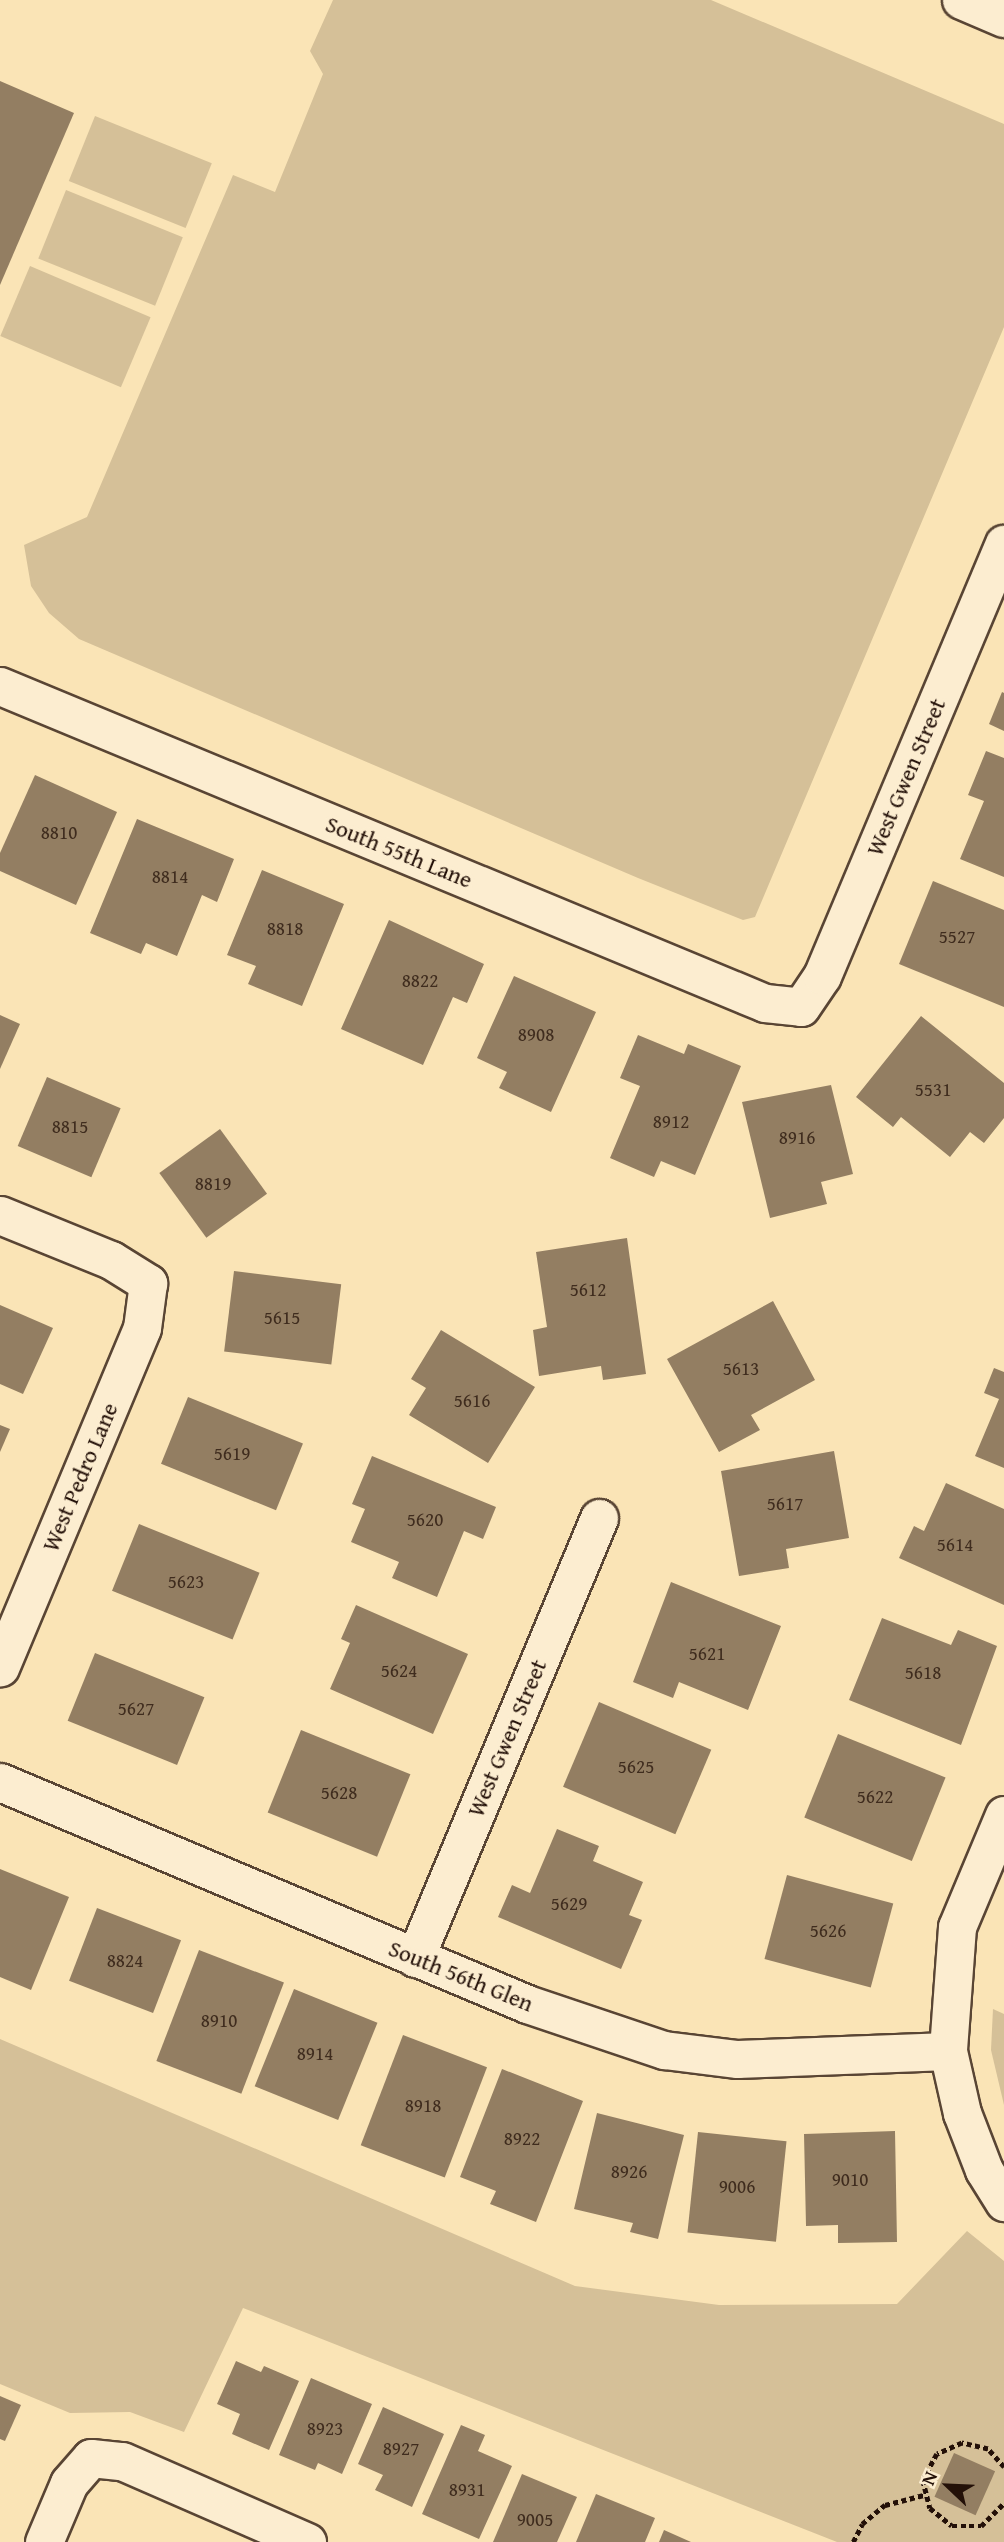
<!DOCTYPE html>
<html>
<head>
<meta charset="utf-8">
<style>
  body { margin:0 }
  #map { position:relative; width:1004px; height:2542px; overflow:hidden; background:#fae4b6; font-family:"Gentium Book Plus",serif }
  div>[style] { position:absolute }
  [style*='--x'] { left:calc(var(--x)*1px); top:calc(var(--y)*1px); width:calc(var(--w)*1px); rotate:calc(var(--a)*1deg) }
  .green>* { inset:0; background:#d5c098; transform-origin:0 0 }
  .building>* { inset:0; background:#937e62; transform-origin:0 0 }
  .path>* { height:4.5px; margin-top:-2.25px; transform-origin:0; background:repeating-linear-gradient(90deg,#231008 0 5px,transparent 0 8.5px) }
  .roads { filter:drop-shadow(2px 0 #594534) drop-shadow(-2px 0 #594534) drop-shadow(0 2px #594534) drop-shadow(0 -2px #594534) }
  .minor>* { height:37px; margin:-18.5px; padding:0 18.5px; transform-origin:18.5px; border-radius:18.5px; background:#fcedd0 }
  .tertiary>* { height:38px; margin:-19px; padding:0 19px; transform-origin:19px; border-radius:19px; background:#fcedd0 }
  span { translate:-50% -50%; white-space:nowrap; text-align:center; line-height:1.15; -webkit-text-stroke:7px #fcedd0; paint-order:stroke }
  .number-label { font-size:19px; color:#3f2c1e }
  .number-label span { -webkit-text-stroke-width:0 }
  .street-label { font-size:23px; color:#231008 }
  .north { position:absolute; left:913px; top:2451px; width:70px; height:70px; -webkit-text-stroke:5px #fcedd0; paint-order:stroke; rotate:293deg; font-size:19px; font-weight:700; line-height:28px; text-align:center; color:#231008 }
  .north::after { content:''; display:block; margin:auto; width:24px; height:32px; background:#231008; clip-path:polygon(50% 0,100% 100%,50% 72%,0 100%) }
</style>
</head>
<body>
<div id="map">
  <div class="green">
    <i style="clip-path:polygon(333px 0,711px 0,1004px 124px,1004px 327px,755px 917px,743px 920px,638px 878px,79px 639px,49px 613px,31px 586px,24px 545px,87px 517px,233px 175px,275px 192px,323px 74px,310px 51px)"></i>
    <i style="left:95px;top:116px;width:126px;height:70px;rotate:22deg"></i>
    <i style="left:66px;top:190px;width:126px;height:74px;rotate:22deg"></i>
    <i style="left:30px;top:266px;width:131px;height:76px;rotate:23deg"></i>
    <i style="clip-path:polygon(993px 2009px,1004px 2014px,1004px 2105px,991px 2050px)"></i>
    <i style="clip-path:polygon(0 2039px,575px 2286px,719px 2305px,897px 2304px,967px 2231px,1004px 2261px,1004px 2542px,837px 2542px,243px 2308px,184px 2432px,130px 2412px,70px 2413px,0 2384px)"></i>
  </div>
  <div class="building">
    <i style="clip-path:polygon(0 81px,74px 113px,0 285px)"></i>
    <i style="clip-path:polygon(1002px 692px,1004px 693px,1004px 731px,989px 724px)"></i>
    <i style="clip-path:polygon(986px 751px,1004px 758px,1004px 877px,960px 859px,984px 801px,968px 795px)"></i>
    <i style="clip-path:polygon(35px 775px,117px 812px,76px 905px,0 871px,0 853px)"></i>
    <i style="clip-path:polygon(137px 819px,234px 859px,217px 902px,202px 895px,177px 956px,146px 943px,141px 954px,90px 933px)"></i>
    <i style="clip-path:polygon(262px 870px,344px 904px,302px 1006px,248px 984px,256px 966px,227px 955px)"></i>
    <i style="clip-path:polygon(933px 881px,1004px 910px,1004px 1007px,899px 964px)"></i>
    <i style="clip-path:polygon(389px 920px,484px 964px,467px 1003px,453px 997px,423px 1065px,341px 1029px)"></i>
    <i style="clip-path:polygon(514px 976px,596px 1012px,551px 1112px,499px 1088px,507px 1072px,477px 1058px)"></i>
    <i style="clip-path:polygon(0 1015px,20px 1024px,0 1069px)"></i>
    <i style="clip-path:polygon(921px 1016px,1004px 1083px,1004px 1118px,984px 1143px,970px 1132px,950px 1157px,901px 1117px,893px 1127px,856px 1097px)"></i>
    <i style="clip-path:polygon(638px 1035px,684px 1054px,688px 1044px,741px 1066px,695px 1175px,661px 1161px,654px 1177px,610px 1158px,640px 1086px,620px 1078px)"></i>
    <i style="left:47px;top:1077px;width:80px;height:75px;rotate:23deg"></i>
    <i style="clip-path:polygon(831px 1085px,853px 1174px,821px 1182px,827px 1204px,770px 1218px,742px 1102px)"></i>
    <i style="left:220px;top:1129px;width:80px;height:75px;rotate:54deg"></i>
    <i style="clip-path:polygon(627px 1238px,646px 1374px,603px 1380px,601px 1366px,539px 1376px,533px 1330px,547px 1327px,536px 1252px)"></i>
    <i style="left:234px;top:1271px;width:108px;height:81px;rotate:7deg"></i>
    <i style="clip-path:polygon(773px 1301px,815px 1380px,751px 1415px,760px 1430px,719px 1452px,667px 1359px)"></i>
    <i style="clip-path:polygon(0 1305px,53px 1328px,23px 1394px,0 1384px)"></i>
    <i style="clip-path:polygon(441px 1330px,535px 1387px,488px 1463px,409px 1415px,426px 1388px,411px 1379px)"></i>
    <i style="clip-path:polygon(994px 1368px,1004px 1372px,1004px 1468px,975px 1456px,999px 1399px,984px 1393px)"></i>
    <i style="left:188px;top:1397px;width:124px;height:72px;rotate:22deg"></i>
    <i style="clip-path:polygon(0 1425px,10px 1429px,0 1452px)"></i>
    <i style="clip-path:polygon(834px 1451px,849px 1538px,786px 1549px,789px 1568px,739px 1576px,721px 1471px)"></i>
    <i style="clip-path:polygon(372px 1456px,496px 1507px,483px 1539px,464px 1531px,437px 1597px,392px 1578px,399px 1562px,351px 1542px,365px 1509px,352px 1504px)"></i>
    <i style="clip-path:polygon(946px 1483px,1004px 1509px,1004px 1605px,899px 1558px,914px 1526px,924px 1531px)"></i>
    <i style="left:139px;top:1524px;width:130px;height:72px;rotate:22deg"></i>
    <i style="clip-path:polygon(671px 1582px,781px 1626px,748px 1710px,679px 1682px,673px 1698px,633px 1682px)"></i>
    <i style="clip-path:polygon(356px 1605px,468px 1654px,433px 1734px,330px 1689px,350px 1643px,341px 1639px)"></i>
    <i style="clip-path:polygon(882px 1618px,951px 1645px,958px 1630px,997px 1646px,961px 1745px,849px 1700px)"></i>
    <i style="left:95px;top:1653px;width:118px;height:73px;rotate:22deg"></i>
    <i style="left:599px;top:1702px;width:122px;height:92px;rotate:23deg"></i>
    <i style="left:301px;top:1730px;width:118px;height:89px;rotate:22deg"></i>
    <i style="left:838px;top:1734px;width:116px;height:90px;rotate:22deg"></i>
    <i style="clip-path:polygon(557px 1829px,599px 1846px,593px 1861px,643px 1882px,629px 1915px,642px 1920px,621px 1969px,498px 1917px,512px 1885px,530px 1893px)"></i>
    <i style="clip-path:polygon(0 1869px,69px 1897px,31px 1990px,0 1977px)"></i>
    <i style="left:787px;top:1875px;width:110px;height:87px;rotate:15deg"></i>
    <i style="left:97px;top:1908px;width:90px;height:78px;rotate:21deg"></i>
    <i style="left:199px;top:1950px;width:91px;height:119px;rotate:21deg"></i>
    <i style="left:294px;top:1989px;width:90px;height:105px;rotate:22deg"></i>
    <i style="left:403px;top:2035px;width:90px;height:118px;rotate:21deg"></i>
    <i style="clip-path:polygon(502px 2069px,583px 2101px,536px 2222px,490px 2204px,496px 2191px,460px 2177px)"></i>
    <i style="clip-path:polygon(597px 2113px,684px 2135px,658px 2239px,630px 2232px,633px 2223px,574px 2209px)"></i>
    <i style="clip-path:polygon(895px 2131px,897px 2242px,838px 2243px,838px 2225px,806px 2226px,804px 2134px)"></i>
    <i style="left:698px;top:2132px;width:89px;height:101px;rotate:6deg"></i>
    <i style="clip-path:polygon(236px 2361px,261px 2372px,264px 2366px,299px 2381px,269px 2450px,232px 2434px,240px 2414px,217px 2404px)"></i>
    <i style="clip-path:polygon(311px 2378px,372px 2404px,342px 2474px,318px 2463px,315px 2470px,279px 2455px)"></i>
    <i style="clip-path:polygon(0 2396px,21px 2405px,5px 2441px,0 2439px)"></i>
    <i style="clip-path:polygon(383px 2407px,444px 2434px,412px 2507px,375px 2490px,383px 2475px,358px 2464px)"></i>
    <i style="clip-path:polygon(461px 2425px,485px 2435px,478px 2451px,512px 2466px,479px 2539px,422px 2514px)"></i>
    <i style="left:954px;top:2453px;width:45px;height:48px;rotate:24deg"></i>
    <i style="clip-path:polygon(522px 2474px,577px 2497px,557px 2542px,493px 2542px)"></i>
    <i style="clip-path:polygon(596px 2494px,655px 2518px,645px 2542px,576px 2542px)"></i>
    <i style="clip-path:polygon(664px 2530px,691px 2542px,659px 2542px)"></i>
  </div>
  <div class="path">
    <i style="--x:1004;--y:2467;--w:24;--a:-132"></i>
    <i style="--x:988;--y:2449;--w:27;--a:-167"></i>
    <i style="--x:962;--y:2443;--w:27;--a:156"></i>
    <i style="--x:937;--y:2454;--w:30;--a:118"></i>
    <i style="--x:923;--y:2480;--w:29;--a:76"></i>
    <i style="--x:930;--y:2508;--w:28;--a:39"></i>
    <i style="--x:952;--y:2526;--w:29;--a:0"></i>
    <i style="--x:981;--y:2526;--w:33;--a:-45"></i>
    <i style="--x:853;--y:2542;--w:20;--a:-63"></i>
    <i style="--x:862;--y:2524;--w:30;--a:-40"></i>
    <i style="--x:885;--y:2505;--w:40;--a:-14.4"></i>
  </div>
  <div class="roads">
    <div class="minor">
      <i style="--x:0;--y:686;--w:828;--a:22.51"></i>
      <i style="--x:765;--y:1003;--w:36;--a:6"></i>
      <i style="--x:801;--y:1007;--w:37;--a:-56"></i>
      <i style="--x:822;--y:976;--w:469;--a:-67.2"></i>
      <i style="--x:0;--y:1215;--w:120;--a:22.1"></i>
      <i style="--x:111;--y:1260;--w:44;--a:31.9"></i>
      <i style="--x:148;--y:1283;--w:45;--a:97.6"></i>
      <i style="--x:142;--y:1328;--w:368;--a:112.7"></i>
      <i style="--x:0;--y:1782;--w:572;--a:22.84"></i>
      <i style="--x:527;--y:2004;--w:145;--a:18.6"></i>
      <i style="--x:664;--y:2050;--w:74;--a:7"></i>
      <i style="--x:737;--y:2059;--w:211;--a:-2.2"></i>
      <i style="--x:1004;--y:1815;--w:121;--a:112.8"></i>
      <i style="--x:957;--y:1927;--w:124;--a:94.2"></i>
      <i style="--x:948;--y:2051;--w:64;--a:77.3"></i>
      <i style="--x:962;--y:2113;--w:61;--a:68.9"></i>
      <i style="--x:984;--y:2170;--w:38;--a:58"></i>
      <i style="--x:415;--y:1958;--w:477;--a:-67.3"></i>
      <i style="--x:44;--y:2542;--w:64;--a:-67"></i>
      <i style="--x:69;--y:2483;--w:33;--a:-49"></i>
      <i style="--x:91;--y:2458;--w:31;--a:6"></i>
      <i style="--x:122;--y:2461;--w:202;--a:23.6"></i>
    </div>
    <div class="tertiary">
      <i style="--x:962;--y:0;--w:46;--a:23.2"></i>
    </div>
  </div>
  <div class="number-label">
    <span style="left:59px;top:833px">8810</span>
    <span style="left:170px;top:877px">8814</span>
    <span style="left:285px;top:929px">8818</span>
    <span style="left:957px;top:937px">5527</span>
    <span style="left:420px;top:981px">8822</span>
    <span style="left:536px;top:1035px">8908</span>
    <span style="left:933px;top:1090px">5531</span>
    <span style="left:671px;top:1122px">8912</span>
    <span style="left:70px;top:1127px">8815</span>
    <span style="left:797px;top:1138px">8916</span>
    <span style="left:213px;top:1184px">8819</span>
    <span style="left:588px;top:1290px">5612</span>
    <span style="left:282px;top:1318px">5615</span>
    <span style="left:741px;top:1369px">5613</span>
    <span style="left:472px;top:1401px">5616</span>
    <span style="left:232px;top:1454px">5619</span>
    <span style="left:785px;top:1504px">5617</span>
    <span style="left:425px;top:1520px">5620</span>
    <span style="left:955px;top:1545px">5614</span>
    <span style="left:186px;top:1582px">5623</span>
    <span style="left:707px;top:1654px">5621</span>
    <span style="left:399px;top:1671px">5624</span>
    <span style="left:923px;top:1673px">5618</span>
    <span style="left:136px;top:1709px">5627</span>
    <span style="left:636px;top:1767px">5625</span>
    <span style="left:339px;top:1793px">5628</span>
    <span style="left:875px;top:1797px">5622</span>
    <span style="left:569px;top:1904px">5629</span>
    <span style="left:828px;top:1931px">5626</span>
    <span style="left:125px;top:1961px">8824</span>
    <span style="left:219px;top:2021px">8910</span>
    <span style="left:315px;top:2054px">8914</span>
    <span style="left:423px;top:2106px">8918</span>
    <span style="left:522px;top:2139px">8922</span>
    <span style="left:629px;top:2172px">8926</span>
    <span style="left:850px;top:2180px">9010</span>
    <span style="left:737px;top:2187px">9006</span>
    <span style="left:325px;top:2429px">8923</span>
    <span style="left:401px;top:2449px">8927</span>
    <span style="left:467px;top:2490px">8931</span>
    <span style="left:535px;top:2520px">9005</span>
  </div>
  <div class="street-label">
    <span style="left:906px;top:777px;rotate:-67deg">West Gwen Street</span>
    <span style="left:399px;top:852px;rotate:22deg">South 55th Lane</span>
    <span style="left:80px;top:1477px;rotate:-67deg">West Pedro Lane</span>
    <span style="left:507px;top:1738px;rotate:-67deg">West Gwen Street</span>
    <span style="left:461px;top:1976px;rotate:22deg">South 56th Glen</span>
  </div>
  <div class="north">N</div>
</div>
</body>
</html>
